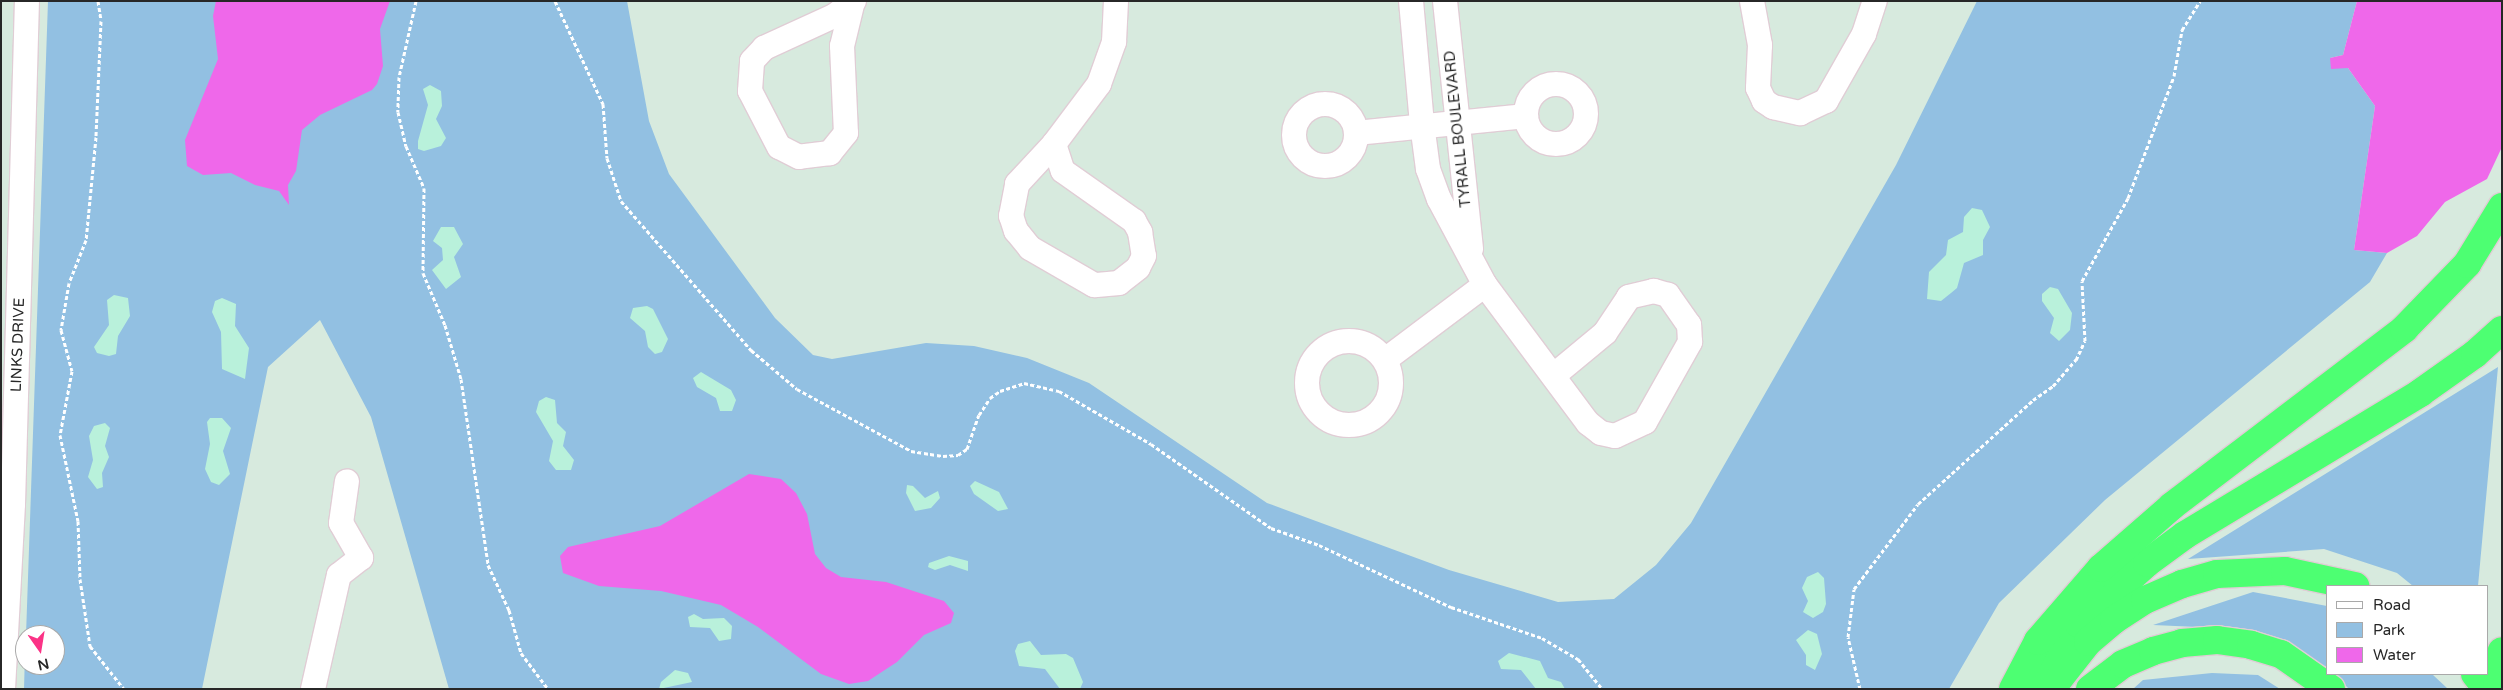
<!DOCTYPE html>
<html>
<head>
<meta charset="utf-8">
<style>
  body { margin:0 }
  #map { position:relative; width:2503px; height:690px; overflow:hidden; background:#d7eade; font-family:"Varela Round",sans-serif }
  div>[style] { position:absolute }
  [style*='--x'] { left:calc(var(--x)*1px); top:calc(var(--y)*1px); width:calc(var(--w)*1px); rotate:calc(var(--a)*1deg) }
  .green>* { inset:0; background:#92c0e2 }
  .sand>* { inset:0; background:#b9f1db }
  .water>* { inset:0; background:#ef68ea }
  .path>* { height:3px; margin-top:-1.5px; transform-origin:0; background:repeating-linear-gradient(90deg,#fff 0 4px,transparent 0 6.5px) }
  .roads { filter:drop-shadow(1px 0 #e0cdd5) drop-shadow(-1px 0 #e0cdd5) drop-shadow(0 1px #e0cdd5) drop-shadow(0 -1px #e0cdd5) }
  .minor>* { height:24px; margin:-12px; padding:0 12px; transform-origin:12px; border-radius:12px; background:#fff }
  .minor>.ring { margin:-12px; padding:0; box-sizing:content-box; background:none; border:24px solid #fff; border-radius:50% }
  .highway>* { height:28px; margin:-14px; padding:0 14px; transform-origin:14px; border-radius:14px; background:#4dff72 }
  span { translate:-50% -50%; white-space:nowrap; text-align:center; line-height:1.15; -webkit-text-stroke:5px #fff; paint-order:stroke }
  .street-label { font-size:15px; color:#272727 }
  .frame { position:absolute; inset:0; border:2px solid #272727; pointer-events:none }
  .legend { position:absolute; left:2326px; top:585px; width:162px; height:90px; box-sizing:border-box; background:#fff; border:1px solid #a9a9a9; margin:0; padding:6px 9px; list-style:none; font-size:15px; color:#272727 }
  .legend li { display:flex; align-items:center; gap:10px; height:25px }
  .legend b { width:25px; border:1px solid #a9a9a9 }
  .north { position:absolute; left:15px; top:625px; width:50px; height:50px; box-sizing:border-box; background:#fff; border:1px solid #a9a9a9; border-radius:50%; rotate:167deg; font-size:14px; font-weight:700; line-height:20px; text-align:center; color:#272727 }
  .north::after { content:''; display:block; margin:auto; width:18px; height:22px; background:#fb3386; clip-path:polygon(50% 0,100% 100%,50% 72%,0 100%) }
</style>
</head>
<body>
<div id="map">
  <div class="green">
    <i style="clip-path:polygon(48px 1px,627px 1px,649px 121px,669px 174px,775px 318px,813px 355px,832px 359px,926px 343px,974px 346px,1027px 358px,1089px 383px,1267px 503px,1449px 570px,1558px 602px,1614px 599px,1656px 565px,1691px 523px,1896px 165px,1977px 1px,2357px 1px,2343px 55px,2330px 58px,2348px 68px,2375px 106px,2354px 250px,2387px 253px,2370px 282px,2105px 500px,1999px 603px,1949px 689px,449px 689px,371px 417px,320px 320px,268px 367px,202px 689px,24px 689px,25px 653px,25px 665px,55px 665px,55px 635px,26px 635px)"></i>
    <i style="clip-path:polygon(2498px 367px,2478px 586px,2413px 586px,2397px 573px,2324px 549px,2188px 559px)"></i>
    <i style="clip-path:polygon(2253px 592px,2327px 606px,2327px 667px,2243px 629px,2153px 625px)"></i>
    <i style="clip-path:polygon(2212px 673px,2258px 675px,2280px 689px,2133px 689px,2143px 680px)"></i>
    <i style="clip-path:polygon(2334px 674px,2432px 674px,2448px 689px,2349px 689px)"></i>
  </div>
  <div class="sand">
    <i style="clip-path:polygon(430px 85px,441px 91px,442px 106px,436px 119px,446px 138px,441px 146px,424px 151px,418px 149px,418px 141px,428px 105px,423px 89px)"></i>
    <i style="clip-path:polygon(1972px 208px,1982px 210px,1990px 227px,1983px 240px,1983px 255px,1964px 263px,1957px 288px,1951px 293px,1941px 301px,1927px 299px,1929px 272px,1946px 255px,1948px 240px,1963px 232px,1964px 217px)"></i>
    <i style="clip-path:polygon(441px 227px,454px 227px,463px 244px,454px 257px,461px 277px,446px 289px,432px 270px,443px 260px,442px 248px,433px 241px)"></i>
    <i style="clip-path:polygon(2050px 287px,2058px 289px,2072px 313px,2070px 330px,2059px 341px,2050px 333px,2054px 318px,2042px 301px,2042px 294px)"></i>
    <i style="clip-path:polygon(114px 295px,128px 298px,130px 316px,118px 336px,116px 354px,109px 356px,97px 353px,94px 347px,109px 325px,107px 300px)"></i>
    <i style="clip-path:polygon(222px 298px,236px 304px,235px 326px,249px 348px,245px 379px,222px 369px,221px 332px,212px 312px,215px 301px)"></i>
    <i style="clip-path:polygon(647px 306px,653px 309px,668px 339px,662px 352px,655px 354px,648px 347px,645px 331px,630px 318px,633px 308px)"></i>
    <i style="clip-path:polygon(701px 372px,731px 390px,736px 400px,732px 411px,720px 411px,716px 398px,697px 387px,693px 378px)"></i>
    <i style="clip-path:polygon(546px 397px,555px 400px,557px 423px,566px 432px,563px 446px,574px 460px,571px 470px,556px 470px,549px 461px,553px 441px,536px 412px,539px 401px)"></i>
    <i style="clip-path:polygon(210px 418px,222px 418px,231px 428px,223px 451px,230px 474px,219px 485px,211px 482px,205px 469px,210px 444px,207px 422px)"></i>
    <i style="clip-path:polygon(105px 423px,110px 428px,105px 446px,109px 457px,102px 473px,103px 487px,97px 489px,88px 477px,93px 460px,89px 436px,94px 426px)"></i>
    <i style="clip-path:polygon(975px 481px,999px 492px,1008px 509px,998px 511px,974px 494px,970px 486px)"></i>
    <i style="clip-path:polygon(907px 485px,913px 486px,925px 498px,938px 491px,940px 498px,931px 508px,915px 511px,906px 493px)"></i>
    <i style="clip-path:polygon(949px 556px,968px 561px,968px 571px,950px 565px,935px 570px,928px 567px,929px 563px)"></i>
    <i style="clip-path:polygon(1818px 572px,1824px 578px,1826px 604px,1823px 612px,1813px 618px,1803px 612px,1808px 601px,1802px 588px,1807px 577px)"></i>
    <i style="clip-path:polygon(694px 614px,703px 619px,724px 618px,732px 626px,731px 639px,719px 641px,710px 628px,690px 627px,688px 617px)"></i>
    <i style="clip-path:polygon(1808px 630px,1817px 634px,1822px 654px,1815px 670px,1806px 665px,1806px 655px,1796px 640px)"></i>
    <i style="clip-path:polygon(1030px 641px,1041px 655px,1066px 654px,1073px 658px,1083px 682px,1080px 689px,1060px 689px,1045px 669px,1019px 666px,1015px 651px,1018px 644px)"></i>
    <i style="clip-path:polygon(1509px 653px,1540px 661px,1548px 678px,1561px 682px,1565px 689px,1536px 689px,1521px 670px,1501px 669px,1498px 661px)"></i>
    <i style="clip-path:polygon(675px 670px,688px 673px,692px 682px,659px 689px,661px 682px)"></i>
  </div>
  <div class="water">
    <i style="clip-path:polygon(216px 1px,390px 1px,380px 29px,383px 66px,377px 84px,372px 90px,320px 115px,302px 130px,296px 171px,288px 185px,289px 205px,279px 191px,255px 185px,231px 173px,203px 175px,187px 166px,185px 140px,218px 59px,213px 16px)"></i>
    <i style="clip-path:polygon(2357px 1px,2502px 1px,2502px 147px,2487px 179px,2445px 202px,2417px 236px,2387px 253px,2354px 250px,2375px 106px,2348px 68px,2331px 69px,2330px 58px,2343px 55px)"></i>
    <i style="clip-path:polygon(749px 474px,781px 479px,796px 493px,807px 514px,815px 554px,826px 568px,841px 577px,886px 582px,944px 601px,954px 613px,951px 623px,924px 635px,897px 662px,868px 681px,849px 684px,821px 674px,758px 627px,721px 605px,661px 591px,599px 586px,563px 573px,560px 556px,568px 547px,660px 526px)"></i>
  </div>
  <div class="path">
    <i style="--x:98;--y:1;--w:20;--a:81"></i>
    <i style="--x:101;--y:21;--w:116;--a:92.5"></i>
    <i style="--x:96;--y:137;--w:103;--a:95.5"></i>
    <i style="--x:86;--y:240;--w:46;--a:111.6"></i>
    <i style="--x:69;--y:283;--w:48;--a:99.7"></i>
    <i style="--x:61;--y:330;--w:42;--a:75"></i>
    <i style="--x:72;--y:371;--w:65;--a:100.6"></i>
    <i style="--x:60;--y:435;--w:88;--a:78.2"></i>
    <i style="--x:78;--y:521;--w:58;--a:88"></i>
    <i style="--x:80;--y:579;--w:68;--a:81.5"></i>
    <i style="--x:90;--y:646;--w:55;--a:51.7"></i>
    <i style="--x:416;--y:1;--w:78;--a:102.6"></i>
    <i style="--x:399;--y:77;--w:35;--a:92"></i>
    <i style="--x:398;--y:112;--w:35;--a:77"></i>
    <i style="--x:406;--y:146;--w:46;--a:66.8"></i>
    <i style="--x:424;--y:188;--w:85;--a:90.7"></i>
    <i style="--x:423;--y:273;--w:56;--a:67.1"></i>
    <i style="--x:445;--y:325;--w:56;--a:73.5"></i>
    <i style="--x:461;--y:379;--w:188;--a:81.7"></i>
    <i style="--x:488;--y:565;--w:50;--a:65"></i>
    <i style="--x:509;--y:610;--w:45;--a:74.4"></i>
    <i style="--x:521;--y:653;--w:45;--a:53.1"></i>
    <i style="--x:555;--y:1;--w:114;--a:65"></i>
    <i style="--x:603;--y:104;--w:54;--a:85.8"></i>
    <i style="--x:607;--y:158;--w:45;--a:72"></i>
    <i style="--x:621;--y:201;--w:198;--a:48.9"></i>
    <i style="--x:751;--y:350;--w:60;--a:40.3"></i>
    <i style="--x:797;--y:389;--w:130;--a:28.5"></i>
    <i style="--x:911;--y:451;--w:32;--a:9"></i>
    <i style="--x:943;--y:456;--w:15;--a:-4"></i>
    <i style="--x:958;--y:455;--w:11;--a:-34"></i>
    <i style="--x:967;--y:449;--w:36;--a:-71"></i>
    <i style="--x:979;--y:415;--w:20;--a:-57"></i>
    <i style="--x:990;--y:398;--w:12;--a:-35"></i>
    <i style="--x:1000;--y:391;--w:25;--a:-18"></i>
    <i style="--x:1024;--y:383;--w:36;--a:13"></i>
    <i style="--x:1059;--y:391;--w:106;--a:29.9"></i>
    <i style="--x:1151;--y:444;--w:146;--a:35"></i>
    <i style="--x:1271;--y:528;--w:51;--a:19.5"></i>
    <i style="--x:1319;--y:545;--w:146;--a:25.2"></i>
    <i style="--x:1451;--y:607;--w:96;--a:18.8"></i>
    <i style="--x:1542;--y:638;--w:42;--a:30.3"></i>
    <i style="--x:1578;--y:659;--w:38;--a:51"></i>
    <i style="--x:1860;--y:689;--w:53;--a:-103"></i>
    <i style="--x:1848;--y:637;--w:48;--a:-82.9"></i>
    <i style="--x:1854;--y:589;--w:106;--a:-53"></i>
    <i style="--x:1918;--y:504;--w:155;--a:-42.1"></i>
    <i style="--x:2033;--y:400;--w:24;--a:-35"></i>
    <i style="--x:2053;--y:386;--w:35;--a:-49"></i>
    <i style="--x:2076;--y:360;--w:21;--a:-65"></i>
    <i style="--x:2085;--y:341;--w:60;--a:-92.9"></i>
    <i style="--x:2082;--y:281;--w:95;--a:-61"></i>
    <i style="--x:2128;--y:198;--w:130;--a:-69.3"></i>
    <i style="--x:2174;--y:76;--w:47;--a:-80.1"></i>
    <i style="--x:2182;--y:30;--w:34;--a:-58"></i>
  </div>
  <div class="roads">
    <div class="minor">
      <i style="--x:1411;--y:1;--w:123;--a:84.9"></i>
      <i style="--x:1422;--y:124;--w:45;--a:82.4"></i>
      <i style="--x:1428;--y:169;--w:32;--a:70"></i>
      <i style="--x:1439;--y:199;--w:98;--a:61.9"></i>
      <i style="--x:1485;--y:285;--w:172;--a:53.3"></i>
      <i style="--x:1588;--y:423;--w:16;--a:38"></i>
      <i style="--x:1601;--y:433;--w:14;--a:12"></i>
      <i style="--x:1615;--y:436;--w:33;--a:-25"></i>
      <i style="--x:1645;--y:422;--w:92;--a:-60.6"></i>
      <i style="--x:1690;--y:342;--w:17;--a:-93"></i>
      <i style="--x:1689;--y:325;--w:37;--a:-125"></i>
      <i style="--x:1668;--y:295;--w:15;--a:-164"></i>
      <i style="--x:1654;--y:291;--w:26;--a:167"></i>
      <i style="--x:1629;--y:297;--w:43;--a:123.7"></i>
      <i style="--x:1605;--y:333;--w:67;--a:140.4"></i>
      <i style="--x:1445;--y:1;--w:249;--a:84"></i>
      <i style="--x:1752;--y:1;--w:45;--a:79.7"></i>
      <i style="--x:1760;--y:45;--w:43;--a:92.7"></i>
      <i style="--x:1758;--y:88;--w:14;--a:65"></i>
      <i style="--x:1764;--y:101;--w:11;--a:34"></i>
      <i style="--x:1773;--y:107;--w:28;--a:13"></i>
      <i style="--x:1800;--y:113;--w:29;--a:-25"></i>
      <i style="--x:1826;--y:101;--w:77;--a:-60.4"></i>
      <i style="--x:1864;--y:34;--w:35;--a:-72"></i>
      <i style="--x:852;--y:5;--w:42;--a:103.7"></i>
      <i style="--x:842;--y:46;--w:87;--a:87.4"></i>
      <i style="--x:846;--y:133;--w:26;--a:129"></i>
      <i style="--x:830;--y:153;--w:31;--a:173"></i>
      <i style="--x:799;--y:157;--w:22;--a:-153"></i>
      <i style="--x:779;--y:147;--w:63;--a:-117.4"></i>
      <i style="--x:750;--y:91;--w:30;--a:-86"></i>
      <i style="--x:752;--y:61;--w:18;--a:-47"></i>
      <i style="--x:764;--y:48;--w:77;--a:-24.6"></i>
      <i style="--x:834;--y:16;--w:25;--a:-37"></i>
      <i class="ring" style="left:1526px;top:84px;width:36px;height:36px"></i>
      <i class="ring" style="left:1294px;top:104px;width:38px;height:38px"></i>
      <i style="--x:1356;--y:133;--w:171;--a:-5.7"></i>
      <i style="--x:1054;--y:144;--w:28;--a:72"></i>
      <i style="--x:1063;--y:171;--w:87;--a:35.2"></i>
      <i style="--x:1134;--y:221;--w:13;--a:61"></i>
      <i style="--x:1140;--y:232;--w:24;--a:81"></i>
      <i style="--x:1144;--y:256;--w:13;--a:117"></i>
      <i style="--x:1138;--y:268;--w:24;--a:142"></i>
      <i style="--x:1119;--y:283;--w:25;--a:175"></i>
      <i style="--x:1094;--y:285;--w:74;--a:-150"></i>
      <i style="--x:1030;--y:248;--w:22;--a:-129"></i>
      <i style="--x:1016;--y:231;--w:16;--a:-108"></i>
      <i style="--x:1011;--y:216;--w:33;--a:-79"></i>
      <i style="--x:1017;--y:184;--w:54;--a:-47.2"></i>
      <i style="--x:1054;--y:144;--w:75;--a:-53.1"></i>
      <i style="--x:1099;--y:84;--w:45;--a:-70.3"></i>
      <i style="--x:1114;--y:42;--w:41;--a:-87.2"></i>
      <i class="ring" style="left:1307px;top:341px;width:60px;height:60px"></i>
      <i style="--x:1385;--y:360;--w:125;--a:-36.9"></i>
      <i style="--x:3;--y:689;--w:185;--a:-86.9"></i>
      <i style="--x:13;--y:504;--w:503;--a:-88.41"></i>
      <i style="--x:313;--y:689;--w:117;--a:-77.2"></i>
      <i style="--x:339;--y:575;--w:28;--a:-38"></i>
      <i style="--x:361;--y:558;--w:40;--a:-119.7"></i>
      <i style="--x:341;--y:523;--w:42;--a:-81.9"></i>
    </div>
    <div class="highway">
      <i style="--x:2475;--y:674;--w:19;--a:51"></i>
      <i style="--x:2036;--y:678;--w:69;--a:-51.5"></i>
      <i style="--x:2079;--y:624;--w:91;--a:-41.9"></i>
      <i style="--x:2147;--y:563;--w:47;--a:-36.4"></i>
      <i style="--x:2185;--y:535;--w:275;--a:-31.1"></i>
      <i style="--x:2420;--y:393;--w:67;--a:-35.3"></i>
      <i style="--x:2475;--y:354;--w:36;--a:-42"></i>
      <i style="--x:2013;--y:689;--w:54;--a:-62.5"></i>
      <i style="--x:2038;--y:641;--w:96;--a:-49.2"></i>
      <i style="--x:2101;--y:568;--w:94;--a:-41.1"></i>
      <i style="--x:2172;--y:506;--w:292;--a:-37.3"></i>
      <i style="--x:2404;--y:329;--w:91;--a:-45.9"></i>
      <i style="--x:2467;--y:264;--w:67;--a:-58.4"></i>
      <i style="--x:2051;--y:689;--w:60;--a:-51.8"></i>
      <i style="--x:2088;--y:642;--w:34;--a:-40"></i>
      <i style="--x:2114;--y:620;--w:37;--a:-33"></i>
      <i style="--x:2145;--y:600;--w:40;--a:-23.4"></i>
      <i style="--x:2182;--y:584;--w:36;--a:-16"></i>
      <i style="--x:2217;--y:574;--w:68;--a:-2.5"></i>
      <i style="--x:2285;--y:571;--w:72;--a:12.1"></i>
      <i style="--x:2090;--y:689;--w:41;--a:-37.1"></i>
      <i style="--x:2123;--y:664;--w:33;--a:-23"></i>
      <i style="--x:2153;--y:651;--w:30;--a:-15"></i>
      <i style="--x:2182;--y:643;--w:35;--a:-5"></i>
      <i style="--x:2217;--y:640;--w:34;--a:8"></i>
      <i style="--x:2251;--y:645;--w:31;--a:17"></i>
      <i style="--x:2281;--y:654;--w:61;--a:35"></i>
      <i style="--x:2497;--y:689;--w:38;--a:-83"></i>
    </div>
  </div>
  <div class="street-label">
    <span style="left:1458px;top:129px;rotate:-96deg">TYRALL BOULEVARD</span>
    <span style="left:18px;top:345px;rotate:-88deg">LINKS DRIVE</span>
  </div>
  <div class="frame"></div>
  <ul class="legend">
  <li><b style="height:6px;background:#fff"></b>Road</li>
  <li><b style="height:14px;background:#92c0e2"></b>Park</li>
  <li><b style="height:14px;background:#ef68ea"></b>Water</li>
  </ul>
  <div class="north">N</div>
</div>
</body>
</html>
